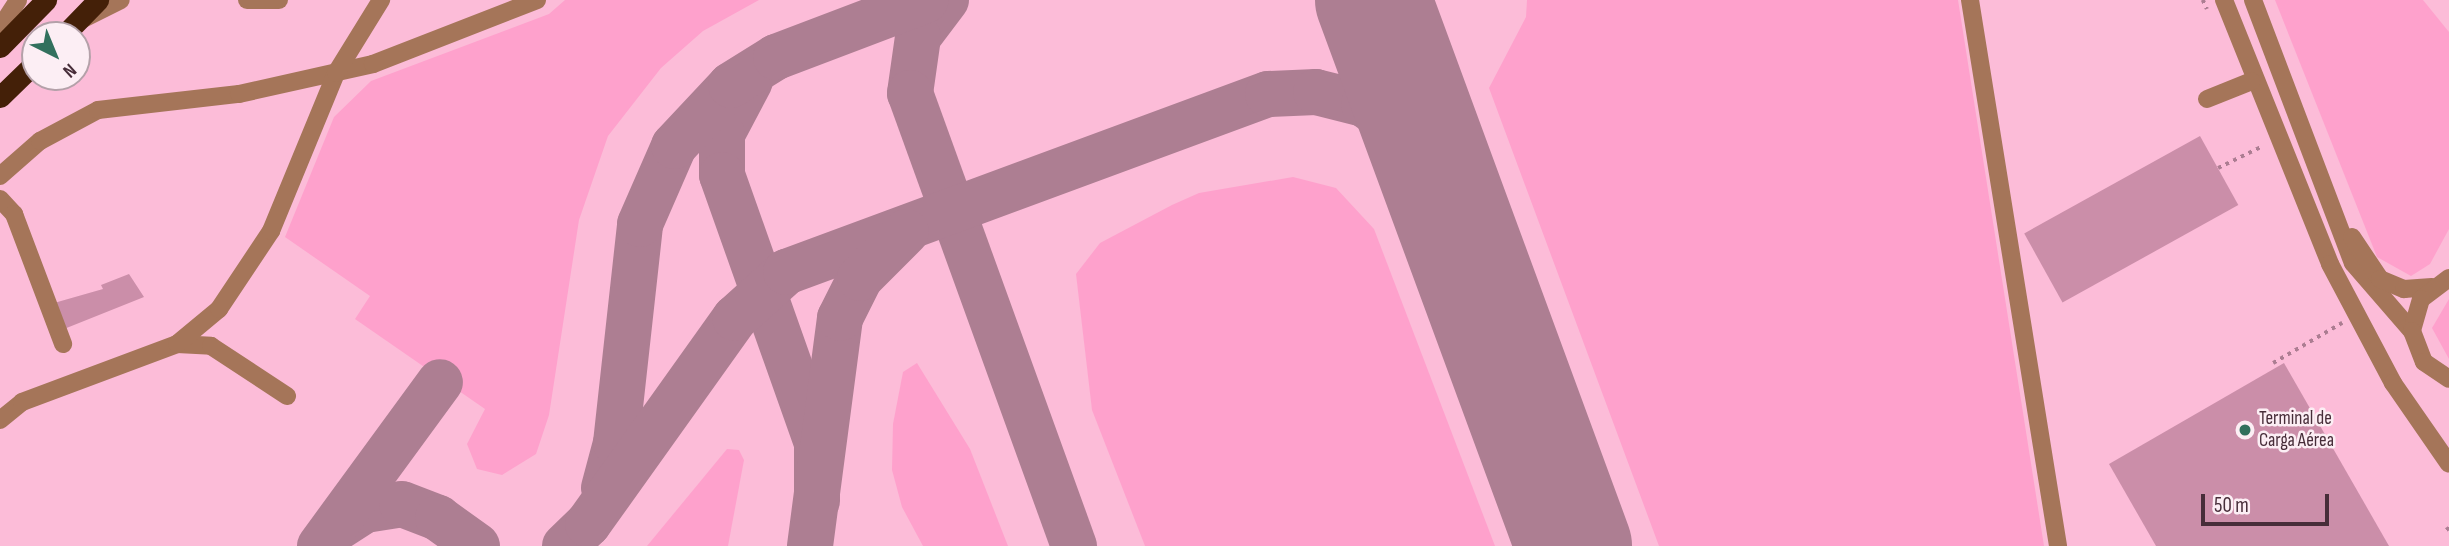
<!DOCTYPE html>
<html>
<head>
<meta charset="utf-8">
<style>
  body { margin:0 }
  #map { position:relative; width:2449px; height:546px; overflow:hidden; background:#fcbcd8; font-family:"Sofia Sans Condensed",sans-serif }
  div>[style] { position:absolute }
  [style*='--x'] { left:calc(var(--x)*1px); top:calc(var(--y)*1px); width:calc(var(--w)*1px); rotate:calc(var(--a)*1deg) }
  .green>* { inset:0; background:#fea1cc }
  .taxiway>* { height:46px; margin:-23px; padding:0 23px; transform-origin:23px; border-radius:23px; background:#ad7e92 }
  .runway>* { height:116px; margin:-58px; padding:0 58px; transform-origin:58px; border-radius:58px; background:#ad7e92 }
  .building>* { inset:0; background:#cb8ea9; transform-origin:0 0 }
  .path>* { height:3.5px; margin-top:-1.75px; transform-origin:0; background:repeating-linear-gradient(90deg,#ac7d92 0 3.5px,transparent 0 8.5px) }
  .minor>* { height:18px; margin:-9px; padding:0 9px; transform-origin:9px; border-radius:9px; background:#a57559 }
  .highway>* { height:21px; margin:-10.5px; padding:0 10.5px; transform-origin:10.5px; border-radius:10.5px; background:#442008 }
  .dots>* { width:19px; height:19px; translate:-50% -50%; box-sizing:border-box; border:4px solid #fceef4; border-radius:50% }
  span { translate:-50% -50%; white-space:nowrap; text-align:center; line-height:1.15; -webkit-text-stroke:5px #fceef4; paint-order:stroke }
  .poi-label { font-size:19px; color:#472d39 }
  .left { translate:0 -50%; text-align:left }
  .north { position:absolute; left:21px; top:21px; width:70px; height:70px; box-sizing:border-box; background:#fceef4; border:2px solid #b4a1a9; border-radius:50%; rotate:137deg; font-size:19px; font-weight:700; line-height:28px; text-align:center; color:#472d39 }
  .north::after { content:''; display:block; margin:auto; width:24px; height:32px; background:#32705d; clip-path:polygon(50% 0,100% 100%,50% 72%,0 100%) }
  .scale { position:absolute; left:2201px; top:494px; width:128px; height:32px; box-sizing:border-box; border:4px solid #472d39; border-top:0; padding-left:9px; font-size:21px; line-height:24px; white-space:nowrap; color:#472d39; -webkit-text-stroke:5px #fceef4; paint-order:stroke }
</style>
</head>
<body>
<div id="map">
  <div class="green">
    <i style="clip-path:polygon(565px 0,759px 0,703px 31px,661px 68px,608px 136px,579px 220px,549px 415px,536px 454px,502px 475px,477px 469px,467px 444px,485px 409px,355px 319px,370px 296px,285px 237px,334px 117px,371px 81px,549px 14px)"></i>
    <i style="clip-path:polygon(1527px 0,1958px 0,2044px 546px,1659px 546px,1489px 88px,1526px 17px)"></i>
    <i style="clip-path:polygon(2275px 0,2423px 0,2449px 32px,2449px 229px,2430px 264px,2411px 276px,2377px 257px)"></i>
    <i style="clip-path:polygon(1293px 177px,1336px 188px,1374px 229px,1495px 546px,1145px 546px,1092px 410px,1076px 274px,1100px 243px,1172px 205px,1199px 193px)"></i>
    <i style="clip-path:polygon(2449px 299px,2449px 359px,2432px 328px)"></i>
    <i style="clip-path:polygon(917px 363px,970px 449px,1008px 546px,923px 546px,902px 507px,892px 470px,893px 424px,903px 372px)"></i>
    <i style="clip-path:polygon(727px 449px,739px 450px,744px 460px,728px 546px,647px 546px)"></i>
  </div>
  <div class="taxiway">
    <i style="--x:946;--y:0;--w:46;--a:127.1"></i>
    <i style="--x:918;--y:37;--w:57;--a:98.1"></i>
    <i style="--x:910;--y:93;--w:482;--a:70.1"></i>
    <i style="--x:750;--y:81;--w:60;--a:117.8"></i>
    <i style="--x:722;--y:134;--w:41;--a:90"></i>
    <i style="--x:722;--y:175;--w:285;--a:70.5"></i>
    <i style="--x:817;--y:444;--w:57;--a:90"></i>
    <i style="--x:604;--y:488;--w:47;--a:-75.1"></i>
    <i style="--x:616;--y:443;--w:220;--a:-83.7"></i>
    <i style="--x:640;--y:224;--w:85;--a:-66.4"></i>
    <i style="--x:674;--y:146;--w:83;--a:-46.9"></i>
    <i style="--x:731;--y:85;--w:53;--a:-31.9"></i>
    <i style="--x:776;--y:57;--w:160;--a:-20.8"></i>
    <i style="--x:334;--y:530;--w:37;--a:-33"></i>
    <i style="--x:365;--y:510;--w:37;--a:-9"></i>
    <i style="--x:402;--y:504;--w:39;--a:21"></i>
    <i style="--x:438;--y:518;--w:48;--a:35.7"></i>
    <i style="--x:320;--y:546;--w:203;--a:-53.8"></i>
    <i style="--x:565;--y:546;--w:32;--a:-44"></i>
    <i style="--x:588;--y:524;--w:253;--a:-54.5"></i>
    <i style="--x:735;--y:318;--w:69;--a:-42"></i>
    <i style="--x:786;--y:272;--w:514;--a:-20.27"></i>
    <i style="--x:1268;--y:94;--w:48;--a:-2.4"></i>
    <i style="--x:1316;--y:92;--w:49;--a:14"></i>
    <i style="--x:1364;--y:104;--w:57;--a:35.7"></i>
    <i style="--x:1410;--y:137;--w:61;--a:57.1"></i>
    <i style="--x:810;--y:546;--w:230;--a:-82.5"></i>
    <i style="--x:840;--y:318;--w:45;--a:-63.4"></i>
    <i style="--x:860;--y:278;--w:65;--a:-45"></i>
  </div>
  <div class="runway">
    <i style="--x:1373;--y:0;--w:582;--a:69.79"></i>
  </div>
  <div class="building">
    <i style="left:2200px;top:136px;width:79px;height:201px;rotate:61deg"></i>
    <i style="clip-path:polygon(129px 274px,144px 297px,64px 329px,54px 303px,103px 289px,101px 285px)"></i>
    <i style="clip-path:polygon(2284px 363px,2389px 546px,2156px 546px,2109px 464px)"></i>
  </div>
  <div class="path">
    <i style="--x:2203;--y:0;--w:10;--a:66"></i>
    <i style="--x:2218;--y:168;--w:50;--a:-26.1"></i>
    <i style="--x:2273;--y:363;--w:80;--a:-30.1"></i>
    <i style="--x:2446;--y:530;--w:4;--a:-34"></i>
  </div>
  <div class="minor">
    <i style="--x:247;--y:0;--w:32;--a:0"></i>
    <i style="--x:1970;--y:0;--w:553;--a:80.84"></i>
    <i style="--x:2224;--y:0;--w:284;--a:68.1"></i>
    <i style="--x:2330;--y:264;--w:135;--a:62.1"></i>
    <i style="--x:2393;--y:383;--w:98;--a:55.3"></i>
    <i style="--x:2253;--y:0;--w:281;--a:69.2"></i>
    <i style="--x:2353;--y:263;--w:90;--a:49.1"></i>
    <i style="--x:83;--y:19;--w:42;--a:-26.6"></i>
    <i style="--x:0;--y:28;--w:33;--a:-57"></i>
    <i style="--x:2207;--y:99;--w:48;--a:-21.8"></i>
    <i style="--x:0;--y:176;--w:53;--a:-41.2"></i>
    <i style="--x:40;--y:141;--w:66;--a:-28.1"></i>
    <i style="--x:98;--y:110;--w:142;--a:-6.5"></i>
    <i style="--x:239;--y:94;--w:137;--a:-12.6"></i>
    <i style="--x:373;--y:64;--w:176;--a:-21.3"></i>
    <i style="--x:0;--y:199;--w:21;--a:47"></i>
    <i style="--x:14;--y:214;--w:139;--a:69.3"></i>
    <i style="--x:2352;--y:237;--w:50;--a:56.3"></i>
    <i style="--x:2380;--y:279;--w:26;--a:23"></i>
    <i style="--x:2404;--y:289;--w:28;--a:-4"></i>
    <i style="--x:2449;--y:278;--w:35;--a:143"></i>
    <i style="--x:2421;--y:299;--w:33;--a:106"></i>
    <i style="--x:2412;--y:331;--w:33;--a:69"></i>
    <i style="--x:2424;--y:362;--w:30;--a:34"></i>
    <i style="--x:177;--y:344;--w:34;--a:3"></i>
    <i style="--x:211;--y:346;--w:91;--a:33.3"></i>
    <i style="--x:0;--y:420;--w:28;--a:-39"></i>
    <i style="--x:22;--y:402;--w:165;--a:-20.5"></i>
    <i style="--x:177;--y:344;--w:55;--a:-39.8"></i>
    <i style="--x:219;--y:309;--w:94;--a:-56.3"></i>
    <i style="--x:271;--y:231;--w:171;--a:-67.6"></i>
    <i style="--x:336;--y:73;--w:86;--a:-58.3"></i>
  </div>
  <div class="highway">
    <i style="--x:64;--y:35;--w:49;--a:-45.8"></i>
    <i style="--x:0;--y:47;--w:66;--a:-45.6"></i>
    <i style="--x:0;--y:97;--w:49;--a:-44.2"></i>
  </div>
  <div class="dots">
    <i style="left:2245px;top:430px;background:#32705d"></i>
  </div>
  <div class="poi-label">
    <span class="left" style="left:2259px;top:430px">Terminal de<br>Carga Aérea</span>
  </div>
  <div class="north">N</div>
  <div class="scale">50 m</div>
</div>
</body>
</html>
